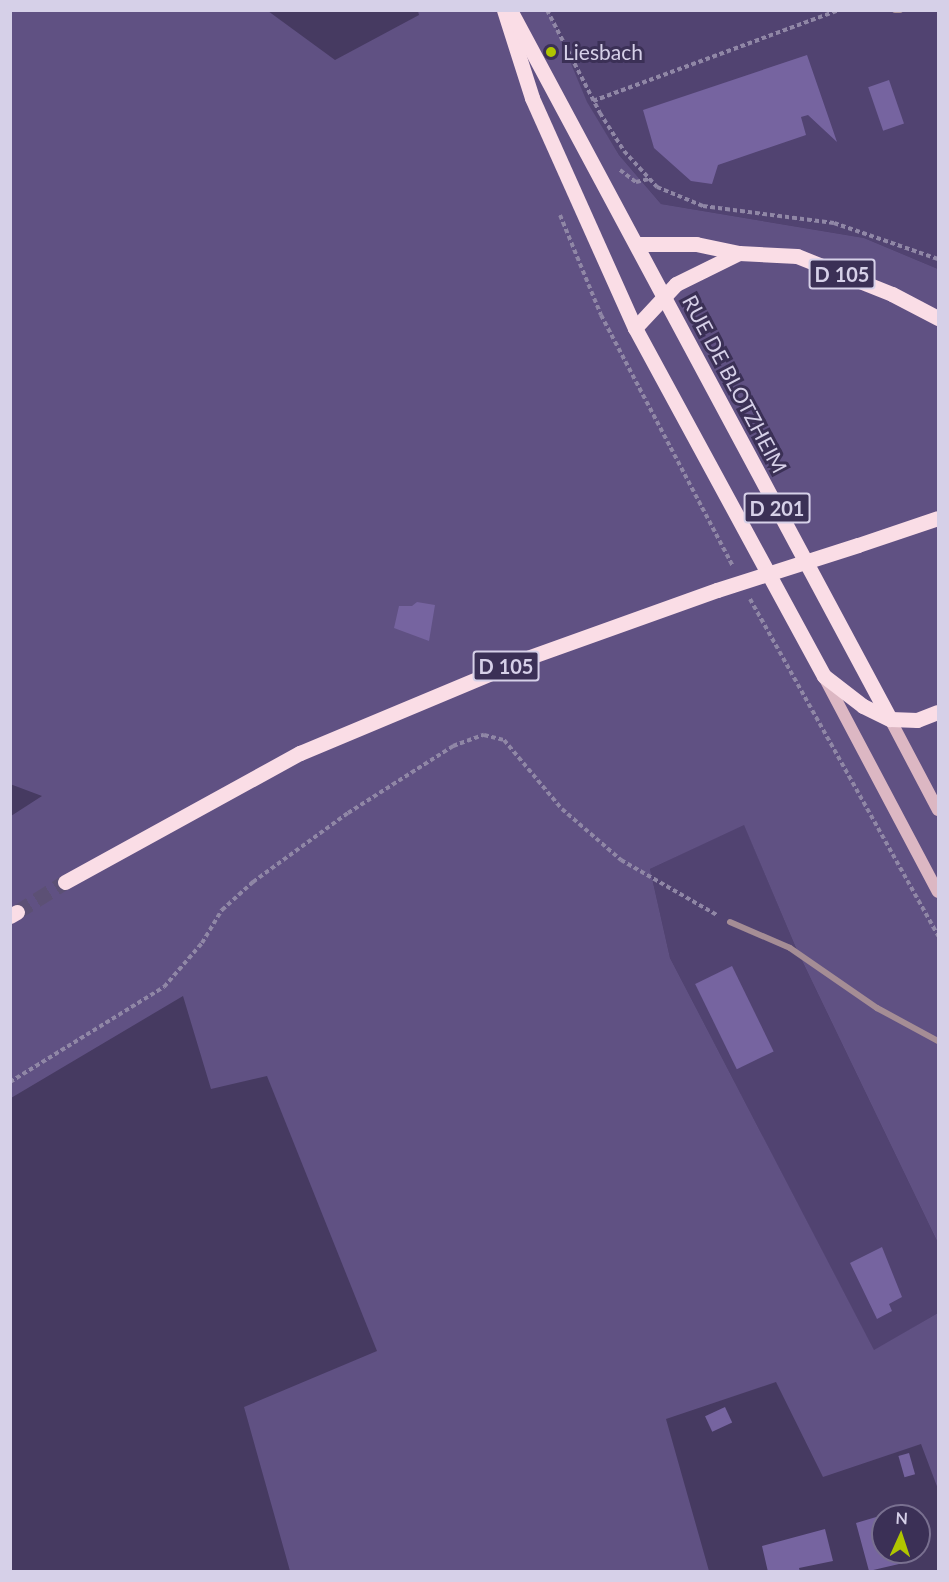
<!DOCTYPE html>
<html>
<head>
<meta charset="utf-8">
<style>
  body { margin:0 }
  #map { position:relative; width:949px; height:1582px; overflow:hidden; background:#463a61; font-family:Lato,sans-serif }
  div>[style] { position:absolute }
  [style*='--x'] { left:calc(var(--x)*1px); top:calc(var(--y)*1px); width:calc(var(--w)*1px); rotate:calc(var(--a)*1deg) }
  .built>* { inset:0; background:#514371 }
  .green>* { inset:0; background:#605183 }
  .building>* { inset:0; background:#7664a0; transform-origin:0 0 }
  .primary-tunnel>* { height:15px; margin-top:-7.5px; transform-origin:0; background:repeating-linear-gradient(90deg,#5c5075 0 15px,transparent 0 23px) }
  .path>* { height:4px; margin-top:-2px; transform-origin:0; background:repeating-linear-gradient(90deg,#9087a6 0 4.5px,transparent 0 7.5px) }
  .minor>* { height:6px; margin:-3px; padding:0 3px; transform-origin:3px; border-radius:3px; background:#a58d95 }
  .secondary>* { height:12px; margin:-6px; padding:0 6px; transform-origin:6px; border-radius:6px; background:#dcb7c3 }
  .primary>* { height:15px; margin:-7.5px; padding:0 7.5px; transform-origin:7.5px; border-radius:7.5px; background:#fadde6 }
  .primary-bridge>* { height:15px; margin:-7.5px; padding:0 7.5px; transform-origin:7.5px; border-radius:7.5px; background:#fadde6 }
  .dots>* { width:16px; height:16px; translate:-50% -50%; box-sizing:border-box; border:3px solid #3b3056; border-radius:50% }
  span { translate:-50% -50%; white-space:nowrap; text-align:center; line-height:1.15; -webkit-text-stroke:6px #3b3056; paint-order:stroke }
  .shield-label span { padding:2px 4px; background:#3b3056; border:2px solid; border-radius:4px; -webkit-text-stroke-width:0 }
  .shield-label { font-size:20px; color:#d6d0e8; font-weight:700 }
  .poi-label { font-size:21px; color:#d6d0e8 }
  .left { translate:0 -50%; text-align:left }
  .street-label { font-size:21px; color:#d6d0e8 }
  .frame { position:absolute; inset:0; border:12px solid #d6d0e8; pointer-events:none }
  .north { position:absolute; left:871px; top:1504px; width:60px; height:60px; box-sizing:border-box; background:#3b3056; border:2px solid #797090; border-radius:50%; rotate:3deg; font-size:16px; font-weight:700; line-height:24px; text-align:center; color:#d6d0e8 }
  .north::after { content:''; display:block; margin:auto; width:21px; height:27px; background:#b0c500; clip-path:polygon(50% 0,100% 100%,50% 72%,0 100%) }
</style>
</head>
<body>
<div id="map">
  <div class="built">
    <i style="clip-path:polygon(549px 11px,938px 11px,938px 269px,864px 238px,661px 204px,619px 155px,586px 102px)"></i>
    <i style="clip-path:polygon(744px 824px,796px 948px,938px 1243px,938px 1313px,874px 1351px,670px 958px,650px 869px)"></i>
  </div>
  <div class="green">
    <i style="clip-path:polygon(10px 11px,268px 11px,335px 60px,419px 15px,418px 11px,549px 11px,587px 102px,619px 155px,661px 204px,864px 238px,938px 269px,938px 1243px,796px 948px,744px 825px,650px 869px,670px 958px,874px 1350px,938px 1313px,938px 1489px,921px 1444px,823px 1477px,776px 1382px,666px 1419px,709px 1571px,290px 1571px,244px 1407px,377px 1351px,267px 1076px,211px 1089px,183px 996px,11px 1098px,11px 816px,42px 796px,10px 784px)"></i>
  </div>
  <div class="building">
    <i style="clip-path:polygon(807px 55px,837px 142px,808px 115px,801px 117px,806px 135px,718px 165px,712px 184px,691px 181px,654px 148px,643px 110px)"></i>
    <i style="left:889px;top:80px;width:46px;height:22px;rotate:71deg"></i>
    <i style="clip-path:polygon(417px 602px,435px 605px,429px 641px,394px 628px,399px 606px,412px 606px)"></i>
    <i style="left:732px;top:966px;width:95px;height:41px;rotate:64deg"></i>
    <i style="clip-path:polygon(882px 1247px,902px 1297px,889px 1304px,892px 1311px,877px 1319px,850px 1263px)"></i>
    <i style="left:725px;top:1407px;width:17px;height:22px;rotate:65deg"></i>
    <i style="left:909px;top:1453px;width:22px;height:11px;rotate:74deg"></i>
    <i style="clip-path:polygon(883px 1515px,883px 1552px,896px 1552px,899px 1564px,869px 1571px,856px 1523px)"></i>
    <i style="clip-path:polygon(825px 1529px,833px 1561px,799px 1568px,800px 1572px,768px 1572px,762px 1546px)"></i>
  </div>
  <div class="primary-tunnel">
    <i style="--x:17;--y:912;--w:57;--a:-32"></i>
  </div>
  <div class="path">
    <i style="--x:547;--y:10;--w:116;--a:62.8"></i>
    <i style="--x:600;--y:113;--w:45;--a:57.7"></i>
    <i style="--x:624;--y:151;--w:49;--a:47.5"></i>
    <i style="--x:657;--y:187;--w:50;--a:22.4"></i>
    <i style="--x:703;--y:206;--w:132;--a:7.4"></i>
    <i style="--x:834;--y:223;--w:110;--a:19.1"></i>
    <i style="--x:593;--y:101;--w:262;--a:-20.3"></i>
    <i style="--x:620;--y:170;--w:20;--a:37"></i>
    <i style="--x:636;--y:182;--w:13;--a:-13"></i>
    <i style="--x:560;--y:215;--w:108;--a:67.7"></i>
    <i style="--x:601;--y:315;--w:284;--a:62.3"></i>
    <i style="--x:750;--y:599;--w:386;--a:60.8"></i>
    <i style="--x:10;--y:1082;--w:181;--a:-31.7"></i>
    <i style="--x:164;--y:987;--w:58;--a:-49.2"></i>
    <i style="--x:202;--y:943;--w:39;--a:-59"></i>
    <i style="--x:222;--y:910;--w:42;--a:-42.1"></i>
    <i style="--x:253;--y:882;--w:117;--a:-36"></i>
    <i style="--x:348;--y:813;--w:125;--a:-32.5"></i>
    <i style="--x:453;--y:746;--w:33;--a:-20"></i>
    <i style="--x:484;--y:735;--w:21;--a:14"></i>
    <i style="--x:504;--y:740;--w:90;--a:50"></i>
    <i style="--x:562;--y:809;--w:78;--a:40.8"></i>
    <i style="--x:621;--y:860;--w:111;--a:29.8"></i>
  </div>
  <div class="minor">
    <i style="--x:895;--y:10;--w:5;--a:0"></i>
    <i style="--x:730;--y:922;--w:65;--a:23.4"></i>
    <i style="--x:790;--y:948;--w:106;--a:34.6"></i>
    <i style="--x:877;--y:1008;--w:69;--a:28.4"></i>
  </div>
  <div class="secondary">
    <i style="--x:824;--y:677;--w:243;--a:62.1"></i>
    <i style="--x:890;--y:719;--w:103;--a:62.2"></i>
  </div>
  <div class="primary">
    <i style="--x:504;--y:10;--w:92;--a:72.3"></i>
    <i style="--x:532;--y:98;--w:252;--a:65.9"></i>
    <i style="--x:635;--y:328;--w:396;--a:61.5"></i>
    <i style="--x:824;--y:676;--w:49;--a:37.6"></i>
    <i style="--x:863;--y:706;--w:30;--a:26"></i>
    <i style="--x:890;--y:719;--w:27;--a:2"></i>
    <i style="--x:917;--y:720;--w:22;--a:-21"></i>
    <i style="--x:510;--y:10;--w:804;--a:61.81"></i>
    <i style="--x:637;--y:244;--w:59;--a:0"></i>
    <i style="--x:696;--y:244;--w:44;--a:11.8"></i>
    <i style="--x:739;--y:253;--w:58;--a:3"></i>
    <i style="--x:797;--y:256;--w:102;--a:21.8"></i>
    <i style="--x:892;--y:294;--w:52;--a:27.6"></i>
    <i style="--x:635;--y:328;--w:60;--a:-47"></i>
    <i style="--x:676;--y:284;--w:70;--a:-26.2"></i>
    <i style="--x:858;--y:545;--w:84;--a:-18.6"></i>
    <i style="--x:65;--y:882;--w:268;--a:-28.8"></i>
    <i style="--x:300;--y:753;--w:246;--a:-22.7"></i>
    <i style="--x:527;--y:658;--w:202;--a:-19.7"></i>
    <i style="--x:10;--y:916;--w:8;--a:-30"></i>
  </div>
  <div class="primary-bridge">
    <i style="--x:717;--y:590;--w:148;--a:-17.7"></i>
  </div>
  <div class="dots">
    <i style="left:551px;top:52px;background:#b0c500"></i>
  </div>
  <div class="shield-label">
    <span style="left:842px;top:274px">D 105</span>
    <span style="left:777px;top:508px">D 201</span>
    <span style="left:506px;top:666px">D 105</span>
  </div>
  <div class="poi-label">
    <span class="left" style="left:563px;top:52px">Liesbach</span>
  </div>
  <div class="street-label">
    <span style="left:735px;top:384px;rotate:62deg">RUE DE BLOTZHEIM</span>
  </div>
  <div class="frame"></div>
  <div class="north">N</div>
</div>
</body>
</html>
